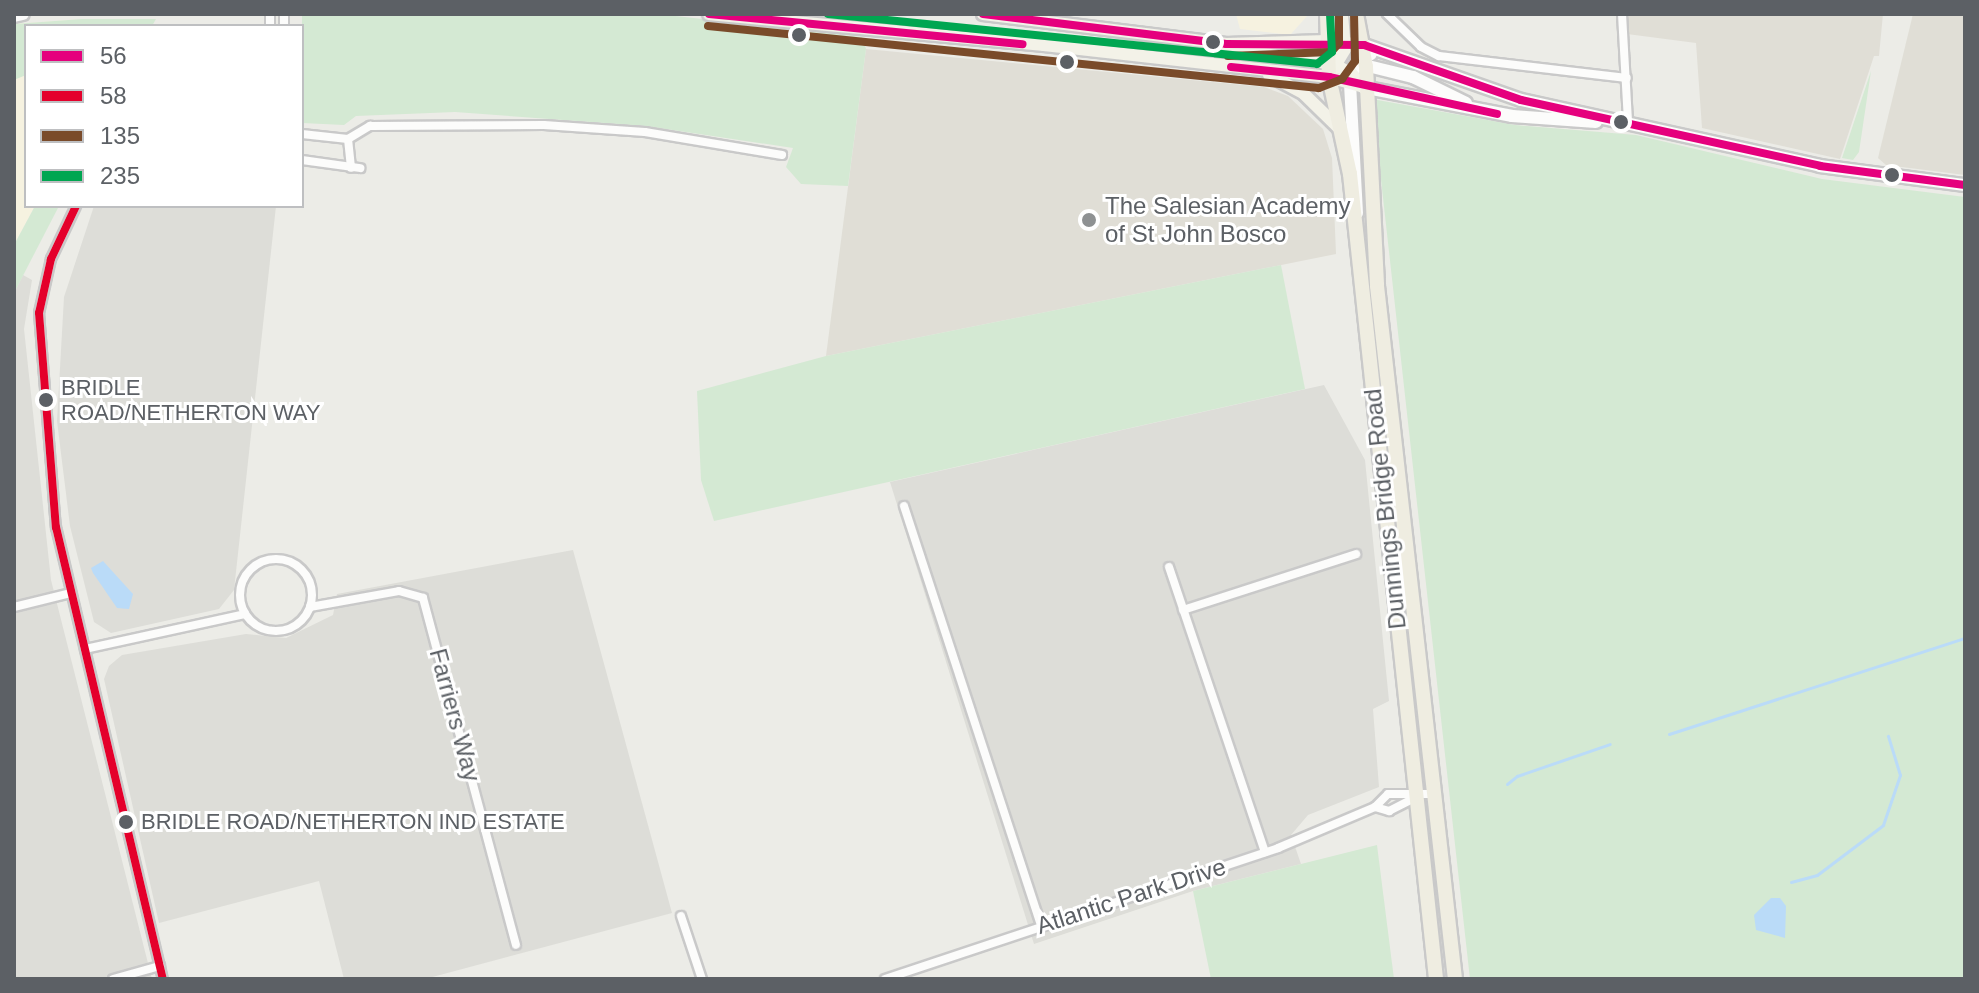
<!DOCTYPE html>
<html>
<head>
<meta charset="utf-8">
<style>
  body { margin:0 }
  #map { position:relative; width:1979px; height:993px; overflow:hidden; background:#ecece7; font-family:Helvetica,sans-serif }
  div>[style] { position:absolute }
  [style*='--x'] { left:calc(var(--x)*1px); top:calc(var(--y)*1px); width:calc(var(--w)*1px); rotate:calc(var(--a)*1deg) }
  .commercial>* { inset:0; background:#f6f2e0 }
  .industrial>* { inset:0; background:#ddddd8 }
  .education>* { inset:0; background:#e0ded6 }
  .green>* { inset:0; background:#d4e9d3 }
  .water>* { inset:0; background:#badbf8 }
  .stream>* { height:3px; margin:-1.5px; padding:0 1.5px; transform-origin:1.5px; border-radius:1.5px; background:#badbf8 }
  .roads { filter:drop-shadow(2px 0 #c9c9c9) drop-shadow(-2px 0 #c9c9c9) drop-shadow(0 2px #c9c9c9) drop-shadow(0 -2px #c9c9c9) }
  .street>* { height:8px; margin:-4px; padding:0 4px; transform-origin:4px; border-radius:4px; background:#fcfcfb }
  .street>.ring { margin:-4px; padding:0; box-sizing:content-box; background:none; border:8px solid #fcfcfb; border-radius:50% }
  .secondary>* { height:12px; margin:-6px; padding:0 6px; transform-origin:6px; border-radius:6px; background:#fcfcfb }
  .primary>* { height:12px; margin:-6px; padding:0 6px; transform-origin:6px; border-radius:6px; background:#f3f2e8 }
  .highway>* { height:14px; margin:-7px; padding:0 7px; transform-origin:7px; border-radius:7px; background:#efede1 }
  .bus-1>* { height:8px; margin:-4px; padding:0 4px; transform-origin:4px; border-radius:4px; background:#e5007d }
  .bus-2>* { height:8px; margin:-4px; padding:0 4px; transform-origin:4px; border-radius:4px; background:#e4002b }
  .bus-3>* { height:8px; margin:-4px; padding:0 4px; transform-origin:4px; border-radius:4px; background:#7a4b2a }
  .bus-4>* { height:8px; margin:-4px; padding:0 4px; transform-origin:4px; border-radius:4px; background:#00a651 }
  .dots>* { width:22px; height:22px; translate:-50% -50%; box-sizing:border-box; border:4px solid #fff; border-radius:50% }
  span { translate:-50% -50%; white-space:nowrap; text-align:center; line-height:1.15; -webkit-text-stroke:6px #fff; paint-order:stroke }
  .bus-label { font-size:22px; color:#5c6065 }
  .left { translate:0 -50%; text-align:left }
  .poi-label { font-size:24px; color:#5c6065 }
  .street-label { font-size:24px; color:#5c6065 }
  .frame { position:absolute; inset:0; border:16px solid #5c6065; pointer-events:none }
  .legend { position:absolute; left:24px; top:24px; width:280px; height:184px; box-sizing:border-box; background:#fff; border:2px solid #bebfc1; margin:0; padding:10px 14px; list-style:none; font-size:24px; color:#5c6065 }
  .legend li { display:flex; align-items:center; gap:16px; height:40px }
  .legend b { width:40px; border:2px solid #bebfc1 }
</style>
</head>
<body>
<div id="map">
  <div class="commercial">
    <i style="clip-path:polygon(1236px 14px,1309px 14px,1290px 35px,1240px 29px)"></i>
    <i style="clip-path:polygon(82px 19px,26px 26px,26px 206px,35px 206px,14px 245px,14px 24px)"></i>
  </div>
  <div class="industrial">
    <i style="clip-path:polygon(94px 206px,276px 206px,234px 590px,219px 609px,111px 633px,94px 622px,70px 526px,57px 421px,64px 297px)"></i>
    <i style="clip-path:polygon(23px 275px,32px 280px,24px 329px,51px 580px,152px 979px,14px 979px,14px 293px)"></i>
    <i style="clip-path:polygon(1324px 385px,1365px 460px,1389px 701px,1373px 709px,1379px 787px,1308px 815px,1291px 835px,1301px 864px,1193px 891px,1034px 944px,890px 482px)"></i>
    <i style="clip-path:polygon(573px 550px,672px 913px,425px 979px,344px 979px,319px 881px,159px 923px,104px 679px,109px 666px,122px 655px,246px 634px,286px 638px,333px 615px,337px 594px)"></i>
  </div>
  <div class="education">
    <i style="clip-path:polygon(1626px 14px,1883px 14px,1879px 56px,1874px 56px,1840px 159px,1702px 128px,1696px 43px,1627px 34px)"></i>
    <i style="clip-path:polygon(1913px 14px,1965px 14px,1965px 175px,1886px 165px,1878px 158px)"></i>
    <i style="clip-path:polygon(866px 49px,1264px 87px,1288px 96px,1323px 129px,1332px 158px,1336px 254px,826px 356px)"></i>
  </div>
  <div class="green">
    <i style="clip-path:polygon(302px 14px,658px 14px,862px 37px,866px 49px,848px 186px,801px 184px,786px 167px,793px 148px,646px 126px,455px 112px,356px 116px,344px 125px,302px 123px)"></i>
    <i style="clip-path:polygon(82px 19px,156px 19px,152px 26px,26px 26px,26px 75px,14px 80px,14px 24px)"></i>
    <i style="clip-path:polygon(1871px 71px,1859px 152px,1853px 160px,1842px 158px)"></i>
    <i style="clip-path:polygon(1372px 99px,1515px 125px,1636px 135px,1822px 179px,1965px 197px,1965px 979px,1470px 979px)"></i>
    <i style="clip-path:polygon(35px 206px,59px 206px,14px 293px,14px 245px)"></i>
    <i style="clip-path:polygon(1281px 265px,1305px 389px,714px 521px,701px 480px,697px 391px,826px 356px)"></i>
    <i style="clip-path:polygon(1377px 845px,1394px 979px,1211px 979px,1193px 891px)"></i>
  </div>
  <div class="water">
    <i style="clip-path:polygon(103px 561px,133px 594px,129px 609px,117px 608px,93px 573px,91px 568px)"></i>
    <i style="clip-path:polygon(1771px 898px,1780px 898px,1786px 906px,1785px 938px,1756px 930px,1754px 915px)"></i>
  </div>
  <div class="stream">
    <i style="--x:1669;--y:734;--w:311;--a:-18"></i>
    <i style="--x:1507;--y:784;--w:13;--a:-39"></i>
    <i style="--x:1517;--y:776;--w:98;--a:-19"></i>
    <i style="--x:1791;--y:882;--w:27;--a:-15"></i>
    <i style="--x:1817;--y:875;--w:83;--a:-37.1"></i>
    <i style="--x:1883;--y:825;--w:53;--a:-71.2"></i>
    <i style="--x:1900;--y:775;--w:41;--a:-107.1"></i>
  </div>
  <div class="roads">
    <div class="street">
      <i style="--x:270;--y:14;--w:12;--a:90"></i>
      <i style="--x:284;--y:14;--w:12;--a:90"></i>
      <i style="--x:1387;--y:14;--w:47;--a:44.1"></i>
      <i style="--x:1421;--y:47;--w:20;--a:27"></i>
      <i style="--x:1439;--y:56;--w:189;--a:6.7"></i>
      <i style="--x:1622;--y:14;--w:109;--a:86.8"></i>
      <i style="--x:302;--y:134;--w:46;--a:6.2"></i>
      <i style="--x:348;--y:139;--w:29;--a:84"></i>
      <i style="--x:348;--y:139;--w:26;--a:-31"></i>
      <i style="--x:370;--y:126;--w:174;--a:-0.3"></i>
      <i style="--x:544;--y:125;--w:101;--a:4"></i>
      <i style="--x:645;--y:132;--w:139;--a:9.5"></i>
      <i style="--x:302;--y:160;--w:59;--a:7.9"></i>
      <i style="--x:76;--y:206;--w:59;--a:115.3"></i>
      <i style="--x:51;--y:259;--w:55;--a:102.5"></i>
      <i style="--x:39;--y:313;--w:215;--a:85.5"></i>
      <i style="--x:56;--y:527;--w:464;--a:76.7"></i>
      <i style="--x:904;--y:506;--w:442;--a:71.9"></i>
      <i class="ring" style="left:240px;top:559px;width:64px;height:64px"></i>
      <i style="--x:1169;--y:567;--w:301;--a:71.4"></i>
      <i style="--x:14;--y:607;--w:59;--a:-13.8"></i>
      <i style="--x:310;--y:607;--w:90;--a:-10.2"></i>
      <i style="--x:399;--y:591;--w:25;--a:16"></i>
      <i style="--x:423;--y:598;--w:359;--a:75"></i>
      <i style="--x:1183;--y:610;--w:182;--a:-17.9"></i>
      <i style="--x:85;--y:649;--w:164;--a:-12.3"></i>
      <i style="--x:1375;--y:807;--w:15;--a:16"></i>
      <i style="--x:1389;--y:811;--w:30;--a:-27"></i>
      <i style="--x:681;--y:916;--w:66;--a:71.6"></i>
      <i style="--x:113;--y:979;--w:49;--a:-15.5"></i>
      <i style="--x:885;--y:979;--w:414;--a:-18.4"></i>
      <i style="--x:1278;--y:848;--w:105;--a:-22.9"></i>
      <i style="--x:1375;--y:807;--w:18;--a:-45"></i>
      <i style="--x:1388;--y:794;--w:47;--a:0"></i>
    </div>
    <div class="secondary">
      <i style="--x:14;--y:16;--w:9;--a:-13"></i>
      <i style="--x:1364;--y:45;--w:166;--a:19.3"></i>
      <i style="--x:1521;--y:100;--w:306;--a:12.4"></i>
      <i style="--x:1820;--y:166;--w:146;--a:7.5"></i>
      <i style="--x:1360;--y:64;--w:55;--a:13.8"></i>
      <i style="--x:1413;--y:77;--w:59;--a:26.1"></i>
      <i style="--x:1367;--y:88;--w:148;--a:10.9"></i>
      <i style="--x:1512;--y:116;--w:84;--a:4.1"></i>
      <i style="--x:1357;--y:213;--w:130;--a:-93.1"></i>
      <i style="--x:1350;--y:83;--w:22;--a:-72"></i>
      <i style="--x:1357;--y:62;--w:16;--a:-30"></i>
    </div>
    <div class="primary">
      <i style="--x:709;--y:14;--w:336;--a:5.3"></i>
      <i style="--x:1044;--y:45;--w:287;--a:6.4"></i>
      <i style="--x:1329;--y:77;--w:40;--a:16"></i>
      <i style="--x:983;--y:14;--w:245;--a:7"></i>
      <i style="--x:1226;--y:44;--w:101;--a:-1.7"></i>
      <i style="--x:1327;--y:41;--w:37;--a:6"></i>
      <i style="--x:1221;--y:48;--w:113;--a:8.1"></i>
      <i style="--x:1333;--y:64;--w:20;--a:27"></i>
      <i style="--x:1351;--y:73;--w:20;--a:49"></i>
      <i style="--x:1332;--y:71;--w:26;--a:-59"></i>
      <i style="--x:1345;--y:49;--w:35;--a:-95"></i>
      <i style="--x:1269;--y:75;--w:40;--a:28"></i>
      <i style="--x:1304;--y:94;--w:50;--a:44.2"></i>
    </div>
    <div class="highway">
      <i style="--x:1327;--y:14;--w:63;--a:88.2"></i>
      <i style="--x:1329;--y:77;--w:99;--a:77.8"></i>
      <i style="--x:1350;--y:174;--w:810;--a:83.9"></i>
      <i style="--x:1356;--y:14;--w:54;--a:79.3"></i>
      <i style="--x:1366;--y:67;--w:219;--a:87.1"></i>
      <i style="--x:1377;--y:286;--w:697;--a:83.58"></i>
    </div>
  </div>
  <div class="bus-1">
    <i style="--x:709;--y:14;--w:315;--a:5.5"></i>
    <i style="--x:983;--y:14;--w:245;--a:7"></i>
    <i style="--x:1226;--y:44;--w:138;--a:0.4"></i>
    <i style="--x:1364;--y:45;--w:166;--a:19.3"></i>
    <i style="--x:1521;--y:100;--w:306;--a:12.4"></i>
    <i style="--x:1820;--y:166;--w:146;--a:7.5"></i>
    <i style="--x:1231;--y:67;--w:99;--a:5.8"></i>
    <i style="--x:1329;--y:77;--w:172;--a:12.4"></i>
  </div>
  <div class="bus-2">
    <i style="--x:76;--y:206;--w:59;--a:115.3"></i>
    <i style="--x:51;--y:259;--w:55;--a:102.5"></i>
    <i style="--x:39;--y:313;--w:215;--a:85.5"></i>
    <i style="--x:56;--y:527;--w:464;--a:76.7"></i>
  </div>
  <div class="bus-3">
    <i style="--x:708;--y:26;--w:614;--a:5.79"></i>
    <i style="--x:1319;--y:88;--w:25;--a:-21"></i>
    <i style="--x:1342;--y:79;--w:22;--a:-54"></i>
    <i style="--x:1355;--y:61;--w:47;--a:-91.2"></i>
    <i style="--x:1228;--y:56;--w:103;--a:-2.2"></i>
    <i style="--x:1331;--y:52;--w:12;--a:-48"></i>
    <i style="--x:1339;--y:43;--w:29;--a:-90"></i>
  </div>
  <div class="bus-4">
    <i style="--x:828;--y:14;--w:492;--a:5.8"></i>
    <i style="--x:1317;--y:64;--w:19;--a:-39"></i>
    <i style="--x:1332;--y:52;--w:37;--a:-93"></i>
  </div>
  <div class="dots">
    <i style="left:799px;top:35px;background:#5c6065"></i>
    <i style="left:1213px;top:42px;background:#5c6065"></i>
    <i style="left:1067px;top:62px;background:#5c6065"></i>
    <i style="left:1621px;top:122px;background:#5c6065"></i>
    <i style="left:1892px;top:175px;background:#5c6065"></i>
    <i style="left:1089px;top:220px;background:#8e9192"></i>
    <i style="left:46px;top:400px;background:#5c6065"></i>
    <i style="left:126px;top:822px;background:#5c6065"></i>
  </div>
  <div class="bus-label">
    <span class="left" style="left:61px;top:400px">BRIDLE<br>ROAD/NETHERTON WAY</span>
    <span class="left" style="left:141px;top:822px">BRIDLE ROAD/NETHERTON IND ESTATE</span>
  </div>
  <div class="poi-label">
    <span class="left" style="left:1105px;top:220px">The Salesian Academy<br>of St John Bosco</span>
  </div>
  <div class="street-label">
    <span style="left:1385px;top:509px;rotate:-96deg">Dunnings Bridge Road</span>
    <span style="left:455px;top:715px;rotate:75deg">Farriers Way</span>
    <span style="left:1131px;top:896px;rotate:-18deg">Atlantic Park Drive</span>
  </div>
  <div class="frame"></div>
  <ul class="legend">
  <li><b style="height:10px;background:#e5007d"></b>56</li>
  <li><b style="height:10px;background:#e4002b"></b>58</li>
  <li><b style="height:10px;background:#7a4b2a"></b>135</li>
  <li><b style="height:10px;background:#00a651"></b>235</li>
  </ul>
</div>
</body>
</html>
